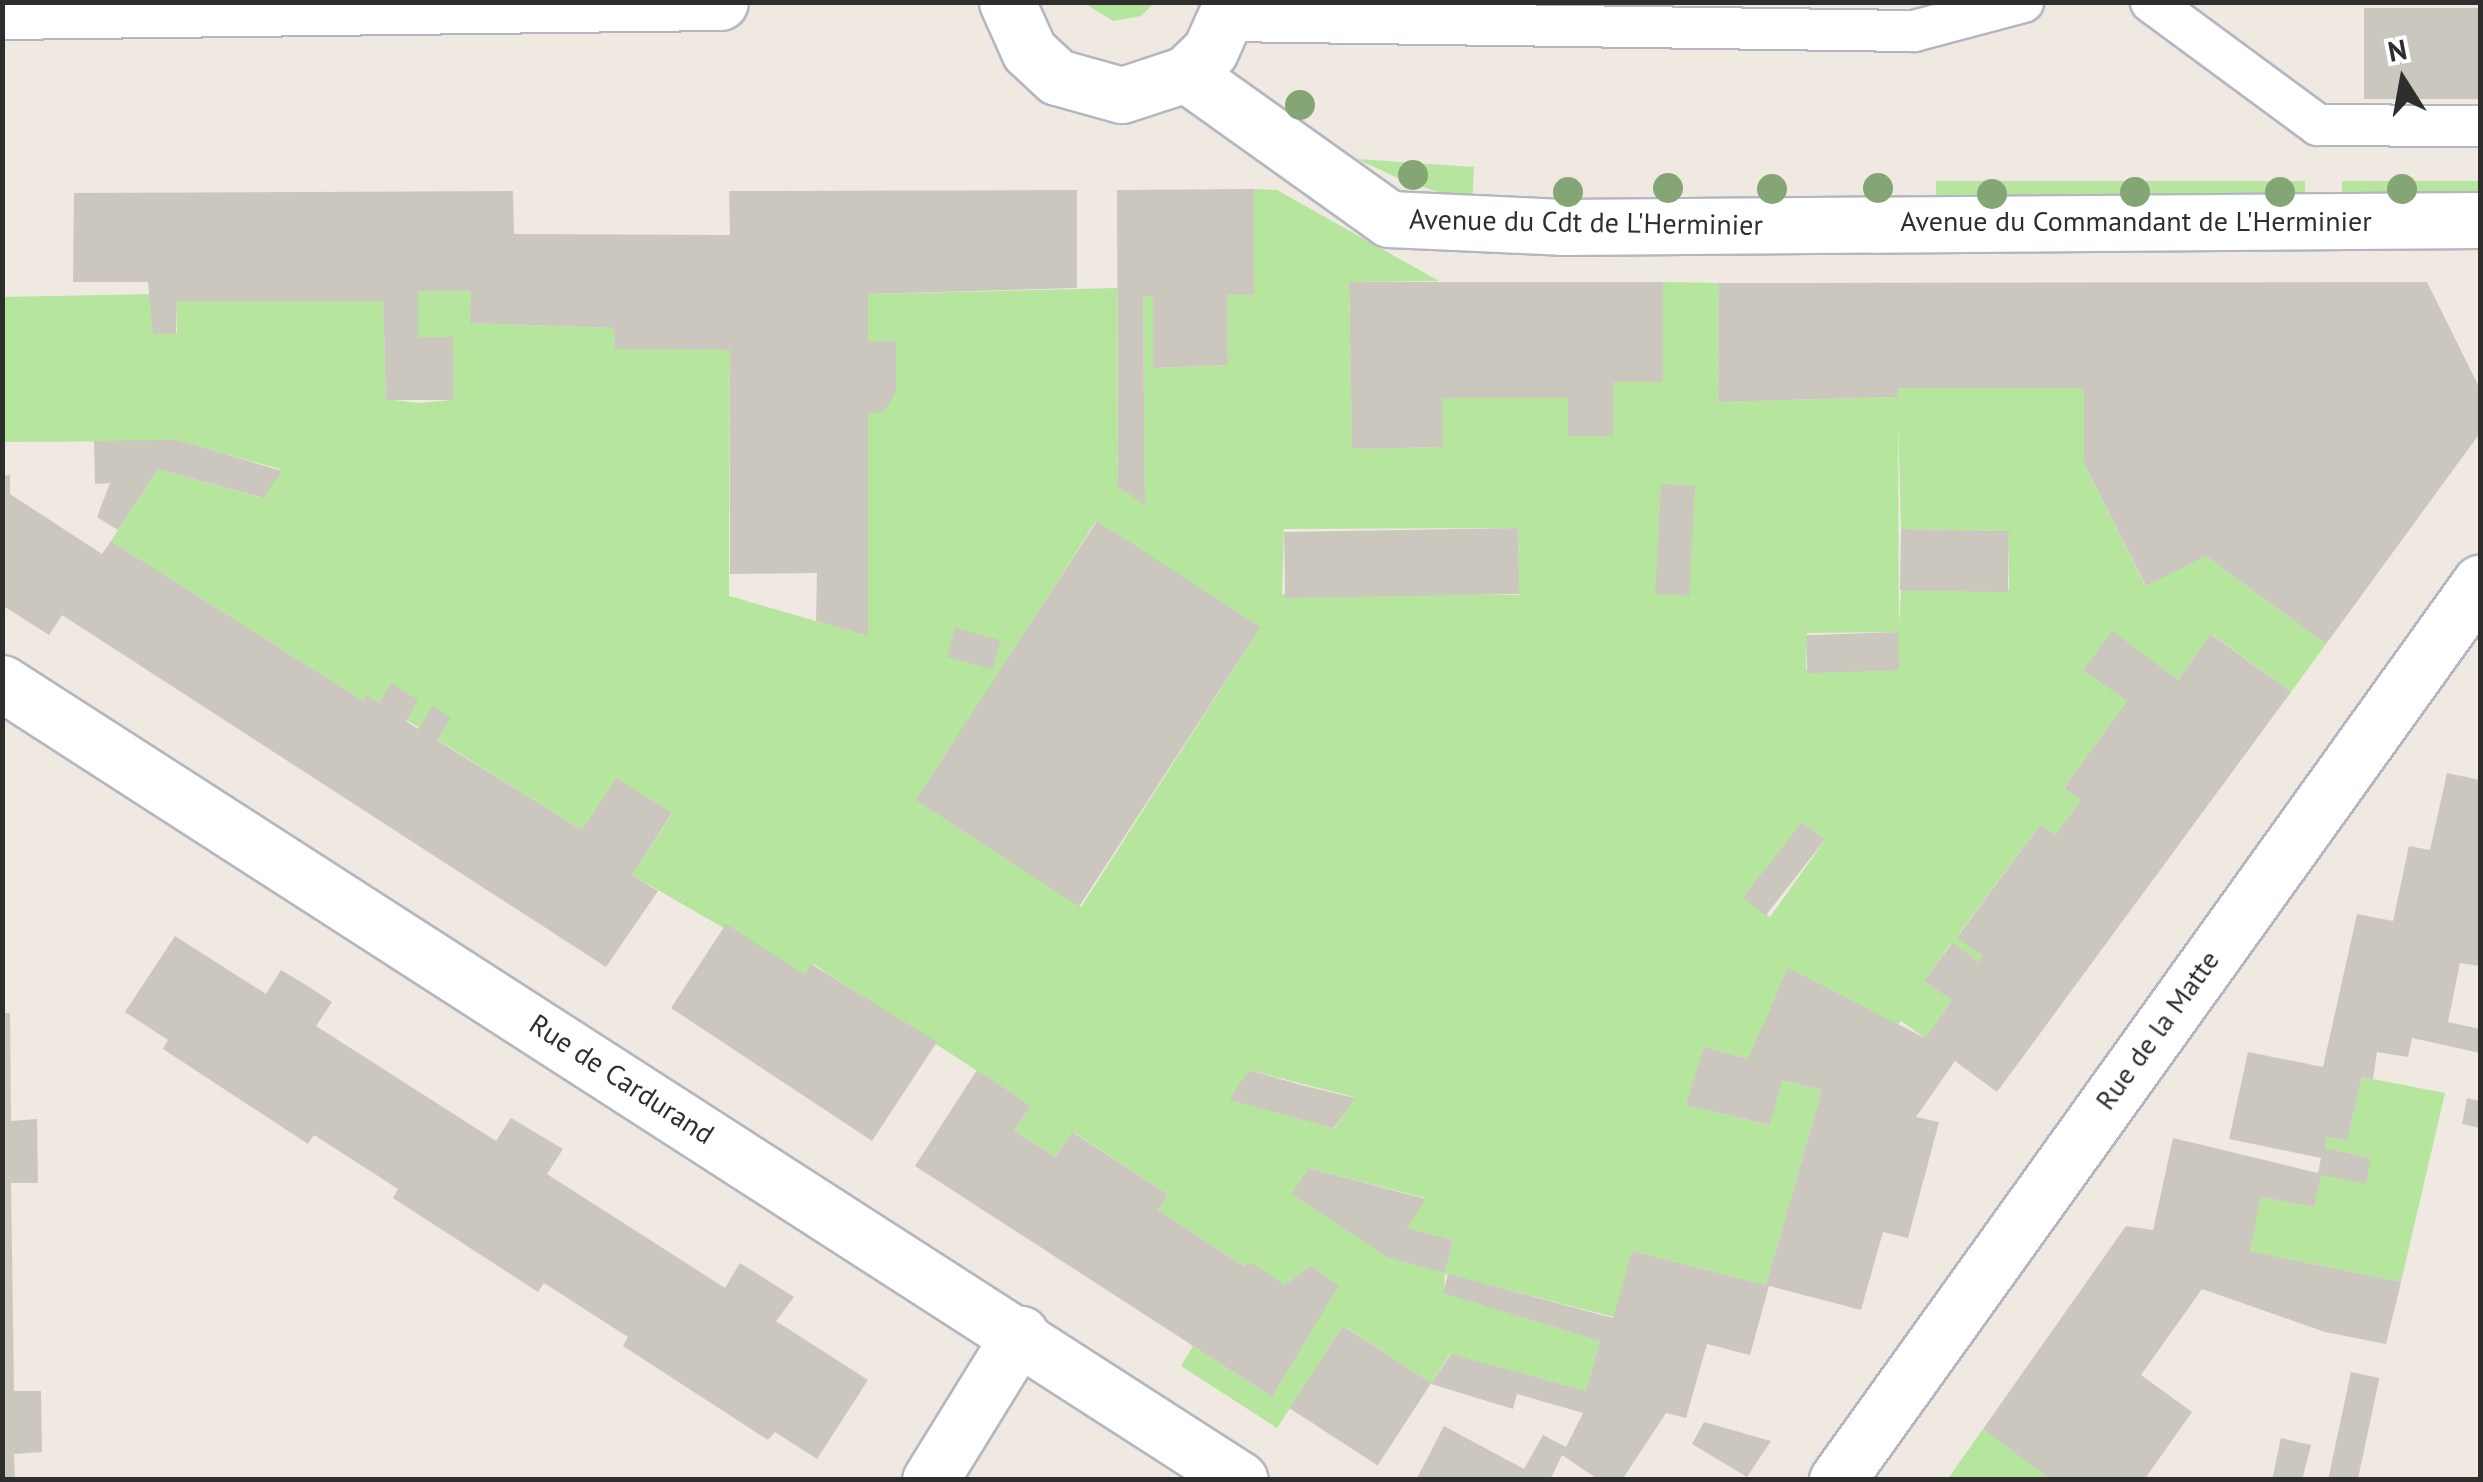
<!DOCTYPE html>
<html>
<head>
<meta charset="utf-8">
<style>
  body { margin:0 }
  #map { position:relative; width:2483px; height:1482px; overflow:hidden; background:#efe9e1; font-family:"PT Sans",sans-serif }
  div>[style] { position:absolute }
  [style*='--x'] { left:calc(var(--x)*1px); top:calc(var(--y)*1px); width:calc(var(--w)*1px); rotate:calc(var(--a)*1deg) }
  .green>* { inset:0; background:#b6e59e; transform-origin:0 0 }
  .building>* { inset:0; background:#cbc7bf; transform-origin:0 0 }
  .roads { filter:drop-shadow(2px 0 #b4b7c1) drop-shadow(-2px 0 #b4b7c1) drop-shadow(0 2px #b4b7c1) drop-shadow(0 -2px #b4b7c1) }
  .lane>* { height:40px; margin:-20px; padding:0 20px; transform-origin:20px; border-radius:20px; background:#fff }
  .street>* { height:55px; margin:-27.5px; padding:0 27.5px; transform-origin:27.5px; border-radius:27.5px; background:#fff }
  .trees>* { width:30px; height:30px; margin:-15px; border-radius:50%; background:#84a574 }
  span { translate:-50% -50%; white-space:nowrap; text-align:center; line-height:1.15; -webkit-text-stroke:8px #fff; paint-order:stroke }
  .street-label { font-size:28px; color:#2e2e2e }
  .frame { position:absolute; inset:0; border:5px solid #2e2e2e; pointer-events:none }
  .north { position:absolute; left:2353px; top:30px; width:100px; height:100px; -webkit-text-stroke:8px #fff; paint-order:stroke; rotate:349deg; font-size:28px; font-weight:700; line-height:40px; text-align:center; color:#2e2e2e }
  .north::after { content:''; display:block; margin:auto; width:35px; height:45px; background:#2e2e2e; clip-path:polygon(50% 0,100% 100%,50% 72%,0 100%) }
</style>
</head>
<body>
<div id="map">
  <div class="green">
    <i style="clip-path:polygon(1084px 3px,1154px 3px,1141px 16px,1113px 21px)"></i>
    <i style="clip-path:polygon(1357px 159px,1474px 167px,1472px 203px,1402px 180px)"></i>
    <i style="left:2305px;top:181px;width:23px;height:369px;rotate:90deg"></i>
    <i style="left:2342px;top:181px;width:138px;height:20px"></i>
    <i style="clip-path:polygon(evenodd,1254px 189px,1277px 190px,1439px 281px,1349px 282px,1352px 449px,1442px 447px,1442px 398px,1568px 398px,1569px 436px,1612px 436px,1613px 382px,1663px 382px,1663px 282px,1719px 283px,1718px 402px,1897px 397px,1898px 388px,2084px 388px,2084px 463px,2145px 585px,2206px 556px,2326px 644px,2291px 692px,2212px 634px,2178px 680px,2112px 632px,2084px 669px,2127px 701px,2064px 788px,2081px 800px,2055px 835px,2039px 826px,1957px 936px,1983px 956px,1979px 962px,1951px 943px,1925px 980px,1952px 1000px,1925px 1038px,1901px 1021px,1895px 1028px,1748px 1059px,1704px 1047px,1687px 1105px,1769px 1125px,1782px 1080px,1822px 1090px,1766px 1285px,1632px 1251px,1614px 1317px,1445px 1274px,1444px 1293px,1600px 1341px,1586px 1391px,1450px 1354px,1431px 1384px,1344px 1326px,1277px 1428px,1181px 1366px,1193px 1346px,1272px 1397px,1338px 1284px,1310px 1266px,1285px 1285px,1249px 1261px,1245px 1267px,1158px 1210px,1168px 1194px,1073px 1132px,1056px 1157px,1014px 1131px,1031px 1106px,813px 964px,805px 975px,632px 875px,672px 814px,616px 778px,582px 830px,368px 696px,363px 701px,111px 541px,158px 469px,262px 498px,280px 469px,177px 441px,3px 442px,2px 297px,153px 294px,154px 334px,177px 333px,177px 301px,383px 301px,386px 399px,418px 403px,452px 400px,418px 337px,418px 291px,471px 291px,471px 323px,614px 328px,615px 348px,730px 350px,729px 596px,868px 636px,868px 294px,1117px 288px,1118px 487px,1145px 504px,1143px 296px,1153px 296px,1154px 368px,1228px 365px,1227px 294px,1254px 294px,1254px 189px,1898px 418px,1901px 529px,2009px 531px,2009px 590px,1901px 590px,1899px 627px,1898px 418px,1254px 189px,1096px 521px,1260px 628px,1081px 907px,917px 801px,1096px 521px,1254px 189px,1518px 528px,1519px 595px,1282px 594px,1284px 529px,1518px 528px,1254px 189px,1898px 632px,1898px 670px,1806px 669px,1807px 633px,1898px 632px,1254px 189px,1802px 822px,1825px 840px,1770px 917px,1746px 899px,1802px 822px,1254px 189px,1249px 1070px,1354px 1097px,1354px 1098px,1335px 1128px,1230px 1100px,1249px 1070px,1254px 189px,1308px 1168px,1425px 1198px,1407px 1228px,1453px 1240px,1445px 1273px,1390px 1255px,1293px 1193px,1308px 1168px)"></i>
    <i style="clip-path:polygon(2362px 1077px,2445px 1093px,2401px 1282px,2250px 1251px,2261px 1197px,2314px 1207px,2318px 1174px,2371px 1158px,2325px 1148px,2327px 1137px,2347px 1141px)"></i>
    <i style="clip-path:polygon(1983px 1429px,2053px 1477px,2052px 1480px,1947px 1480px)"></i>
  </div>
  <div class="building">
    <i style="left:2480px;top:8px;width:91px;height:116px;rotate:90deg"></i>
    <i style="clip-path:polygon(1254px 189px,1254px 295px,1227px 294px,1228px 365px,1153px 368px,1153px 296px,1143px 296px,1145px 505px,1118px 487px,1117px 190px)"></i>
    <i style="clip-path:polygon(1077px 190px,1077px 288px,868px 294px,868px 341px,896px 341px,896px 392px,883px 413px,868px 413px,868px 636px,816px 621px,817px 573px,730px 574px,730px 350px,615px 349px,614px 328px,470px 323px,471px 291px,418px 291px,418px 337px,453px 337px,453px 400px,386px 400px,383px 301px,177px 301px,176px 334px,153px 334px,148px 282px,73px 282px,74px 193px,513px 191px,514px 234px,730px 235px,729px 191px)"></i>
    <i style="clip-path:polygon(1349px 282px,1663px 282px,1663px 382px,1613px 382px,1613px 436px,1568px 436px,1568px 398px,1442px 398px,1443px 447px,1352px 449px)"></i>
    <i style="clip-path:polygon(2427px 282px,2480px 389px,2480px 433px,2326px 644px,2206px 556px,2146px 586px,2084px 463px,2084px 388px,1898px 388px,1897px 397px,1718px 402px,1719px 283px)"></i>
    <i style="clip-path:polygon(177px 440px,282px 471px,263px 498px,158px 469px,118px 530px,97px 517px,110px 483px,95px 484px,94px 441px)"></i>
    <i style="clip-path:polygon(10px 475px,10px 494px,102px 554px,111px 541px,363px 701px,367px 695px,379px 703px,392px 683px,418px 700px,406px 721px,418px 729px,433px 706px,451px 718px,437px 740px,582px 830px,616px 778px,672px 813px,632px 875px,658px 891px,606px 967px,62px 615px,49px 635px,2px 605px,2px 476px)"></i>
    <i style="left:1661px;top:484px;width:34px;height:110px;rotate:3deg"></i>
    <i style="left:1097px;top:521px;width:195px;height:333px;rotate:33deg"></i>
    <i style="left:1518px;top:528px;width:66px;height:234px;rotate:89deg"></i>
    <i style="left:1901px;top:529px;width:108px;height:61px;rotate:1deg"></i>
    <i style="left:955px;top:628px;width:47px;height:30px;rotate:15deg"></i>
    <i style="clip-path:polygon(2112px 631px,2178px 680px,2211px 634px,2291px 692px,1997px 1092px,1955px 1061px,1916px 1117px,1939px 1122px,1911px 1227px,1908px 1238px,1883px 1232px,1861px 1310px,1769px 1286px,1750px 1355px,1707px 1344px,1686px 1418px,1666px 1413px,1622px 1480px,1599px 1480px,1562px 1455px,1550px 1480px,1416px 1480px,1444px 1426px,1524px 1469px,1543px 1435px,1566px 1447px,1583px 1413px,1517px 1394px,1513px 1409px,1431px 1384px,1451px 1354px,1586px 1391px,1600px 1341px,1443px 1293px,1448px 1274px,1613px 1318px,1632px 1251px,1766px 1285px,1822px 1090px,1782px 1080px,1770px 1125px,1686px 1105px,1704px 1047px,1748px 1059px,1788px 968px,1925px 1038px,1952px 1000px,1924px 981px,1952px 943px,1979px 962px,1983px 956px,1957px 937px,2040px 825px,2055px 835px,2081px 800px,2064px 788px,2127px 701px,2083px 670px)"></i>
    <i style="left:1898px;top:632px;width:38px;height:92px;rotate:88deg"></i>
    <i style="clip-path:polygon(2447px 773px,2480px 780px,2480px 966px,2460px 963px,2448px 1022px,2480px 1029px,2480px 1053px,2412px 1038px,2408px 1057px,2377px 1052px,2373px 1079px,2362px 1077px,2347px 1141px,2327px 1137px,2325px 1148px,2371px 1158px,2366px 1184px,2321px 1175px,2314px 1207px,2261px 1197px,2250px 1251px,2401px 1282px,2386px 1344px,2325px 1332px,2202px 1289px,2141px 1375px,2192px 1412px,2144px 1480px,2052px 1480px,1983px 1429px,2126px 1226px,2153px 1230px,2173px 1138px,2318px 1173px,2321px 1158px,2229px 1139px,2248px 1052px,2323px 1067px,2357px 914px,2393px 921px,2409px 846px,2430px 850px)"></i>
    <i style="left:1802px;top:822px;width:29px;height:96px;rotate:38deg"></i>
    <i style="clip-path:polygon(726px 924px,805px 975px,811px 964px,937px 1042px,872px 1141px,671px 1008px)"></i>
    <i style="clip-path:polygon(175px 936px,266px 994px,281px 970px,306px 985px,332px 1002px,316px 1026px,496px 1141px,511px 1118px,563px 1149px,547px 1174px,725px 1288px,740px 1263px,794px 1297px,776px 1321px,868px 1380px,817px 1459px,775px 1432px,768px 1440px,623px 1346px,628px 1337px,544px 1283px,538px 1292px,393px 1198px,398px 1189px,314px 1135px,308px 1144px,163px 1049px,168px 1040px,125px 1012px)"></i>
    <i style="clip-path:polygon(2px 1013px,10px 1013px,11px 1121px,37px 1119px,38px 1183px,11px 1183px,14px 1391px,41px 1391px,42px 1452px,14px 1454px,15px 1480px,2px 1480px)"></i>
    <i style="clip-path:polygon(977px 1070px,1031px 1106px,1014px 1131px,1056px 1157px,1072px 1132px,1168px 1194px,1158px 1210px,1245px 1267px,1249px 1261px,1285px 1285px,1310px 1266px,1339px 1285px,1272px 1397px,915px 1166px)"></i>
    <i style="clip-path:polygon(1249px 1070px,1301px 1085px,1355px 1098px,1334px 1128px,1229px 1100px)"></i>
    <i style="clip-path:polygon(2467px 1098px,2480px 1101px,2480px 1128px,2462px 1124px)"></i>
    <i style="clip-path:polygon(1308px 1168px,1426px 1199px,1407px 1228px,1453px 1240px,1445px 1273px,1387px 1257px,1292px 1194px)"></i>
    <i style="left:1343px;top:1326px;width:105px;height:98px;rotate:33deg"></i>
    <i style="left:2351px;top:1372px;width:29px;height:111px;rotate:12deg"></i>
    <i style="clip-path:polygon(1704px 1422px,1771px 1441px,1747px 1477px,1692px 1444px)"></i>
    <i style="clip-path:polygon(2281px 1438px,2311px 1445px,2302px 1480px,2272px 1480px)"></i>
  </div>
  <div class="roads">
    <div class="lane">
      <i style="--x:2151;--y:2;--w:207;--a:36.4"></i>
      <i style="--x:2318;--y:125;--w:162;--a:0.4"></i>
      <i style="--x:1228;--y:21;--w:686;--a:0.84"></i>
      <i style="--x:1914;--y:31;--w:113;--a:-14.9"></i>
    </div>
    <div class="street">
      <i style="--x:1007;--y:2;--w:54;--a:65.8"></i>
      <i style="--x:1029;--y:51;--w:38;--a:43"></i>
      <i style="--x:1057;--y:77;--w:67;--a:15.5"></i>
      <i style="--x:1122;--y:95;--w:67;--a:-18.2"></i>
      <i style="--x:1186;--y:74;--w:33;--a:-44"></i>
      <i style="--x:1210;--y:51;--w:54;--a:-65.8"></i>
      <i style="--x:2;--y:11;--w:718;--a:-0.72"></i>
      <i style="--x:1186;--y:74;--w:249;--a:35.5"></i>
      <i style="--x:1389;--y:219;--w:173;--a:2.6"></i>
      <i style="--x:1562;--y:227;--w:918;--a:-0.44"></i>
      <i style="--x:2;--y:683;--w:1472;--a:32.77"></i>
      <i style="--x:930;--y:1480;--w:172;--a:-58.3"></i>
      <i style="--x:1837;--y:1480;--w:1104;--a:-54.37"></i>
    </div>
  </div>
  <div class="trees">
    <i style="left:1300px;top:105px"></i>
    <i style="left:1413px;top:175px"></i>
    <i style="left:1668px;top:188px"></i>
    <i style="left:1878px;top:188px"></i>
    <i style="left:1772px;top:189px"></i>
    <i style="left:2402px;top:189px"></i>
    <i style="left:1568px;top:192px"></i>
    <i style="left:2135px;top:192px"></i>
    <i style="left:2280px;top:192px"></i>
    <i style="left:1992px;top:194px"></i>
  </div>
  <div class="street-label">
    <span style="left:2136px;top:221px">Avenue du Commandant de L'Herminier</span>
    <span style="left:1586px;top:222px;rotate:1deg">Avenue du Cdt de L'Herminier</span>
    <span style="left:2157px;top:1030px;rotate:-54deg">Rue de la Matte</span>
    <span style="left:622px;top:1079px;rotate:33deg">Rue de Cardurand</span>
  </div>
  <div class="frame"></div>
  <div class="north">N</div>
</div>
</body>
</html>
